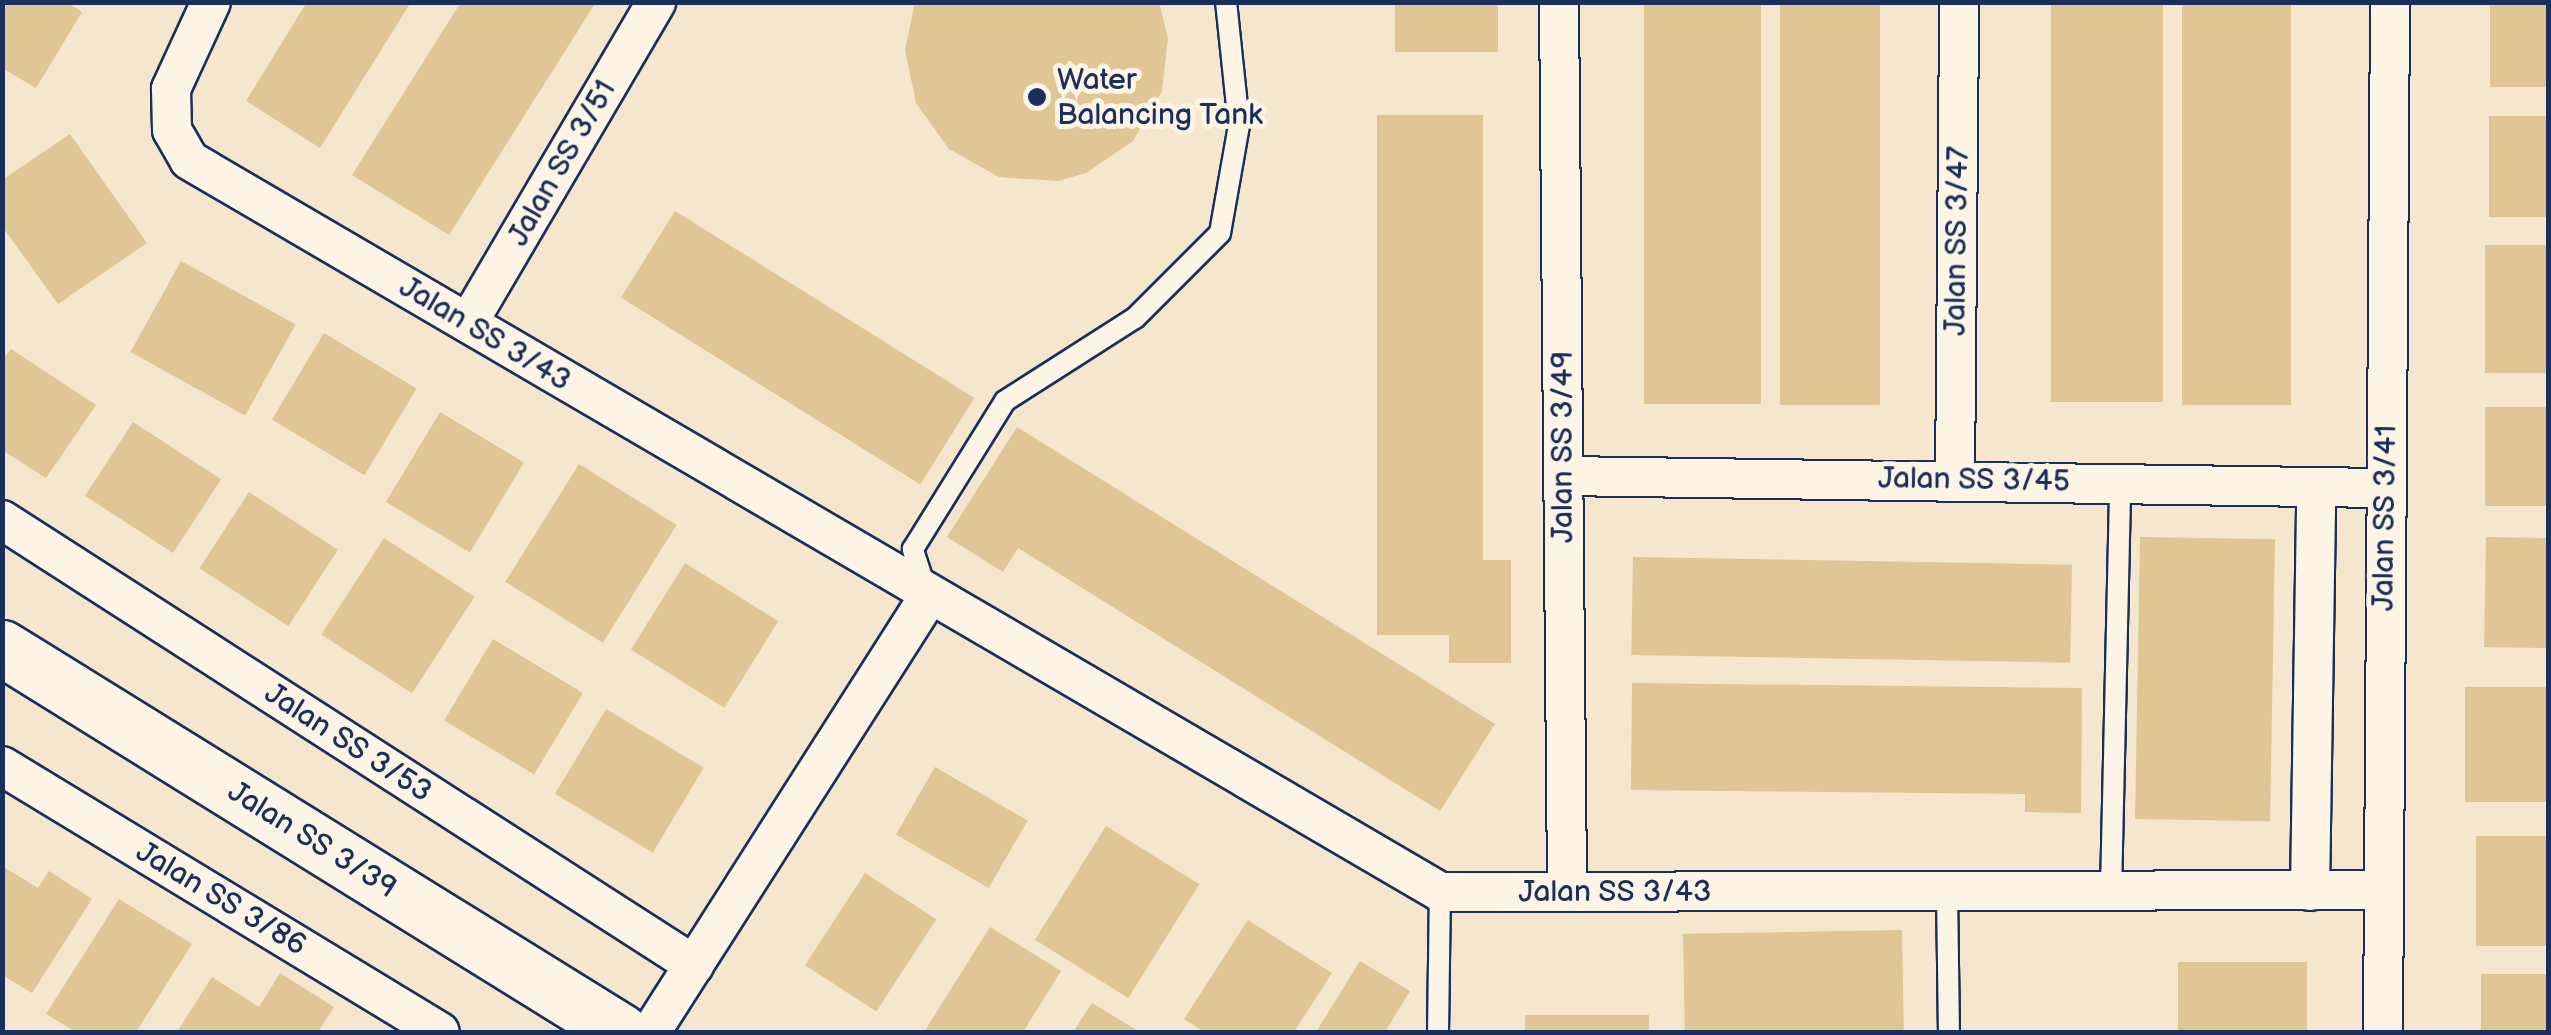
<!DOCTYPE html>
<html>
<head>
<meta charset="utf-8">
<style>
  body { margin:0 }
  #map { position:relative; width:2551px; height:1035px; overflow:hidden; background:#f4e7cd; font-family:"Balsamiq Sans",sans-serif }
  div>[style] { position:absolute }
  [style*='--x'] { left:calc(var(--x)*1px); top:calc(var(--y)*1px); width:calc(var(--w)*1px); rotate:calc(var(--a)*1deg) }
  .building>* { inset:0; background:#e0c595; transform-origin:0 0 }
  .roads { filter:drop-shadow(2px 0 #1b2f5e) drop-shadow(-2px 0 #1b2f5e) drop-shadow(0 2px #1b2f5e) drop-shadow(0 -2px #1b2f5e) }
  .lane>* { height:20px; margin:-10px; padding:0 10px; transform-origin:10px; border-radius:10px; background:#fcf5e5 }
  .street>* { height:38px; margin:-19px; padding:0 19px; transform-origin:19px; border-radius:19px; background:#fcf5e5 }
  .secondary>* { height:55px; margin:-27.5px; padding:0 27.5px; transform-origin:27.5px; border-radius:27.5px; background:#fcf5e5 }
  .dots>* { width:28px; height:28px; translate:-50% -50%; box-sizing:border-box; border:5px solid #fcf5e5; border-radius:50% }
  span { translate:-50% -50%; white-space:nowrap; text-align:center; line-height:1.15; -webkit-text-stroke:10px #fcf5e5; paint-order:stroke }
  .poi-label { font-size:30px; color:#1b2f5e }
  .left { translate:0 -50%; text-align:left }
  .street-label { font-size:30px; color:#1b2f5e }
  .frame { position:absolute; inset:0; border:5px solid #1b2f5e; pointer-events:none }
</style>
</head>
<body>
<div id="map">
  <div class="building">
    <i style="clip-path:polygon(2px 2px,67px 2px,82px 12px,36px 88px,2px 68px)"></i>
    <i style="clip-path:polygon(307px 2px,411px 2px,320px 148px,246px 101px)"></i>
    <i style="clip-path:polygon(461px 2px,596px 2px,449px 235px,352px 175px)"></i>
    <i style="clip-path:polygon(915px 2px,1159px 2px,1168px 38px,1162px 91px,1133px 141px,1086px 173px,1058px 181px,999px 177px,949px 149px,916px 103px,905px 50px)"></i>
    <i style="left:1395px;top:2px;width:103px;height:50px"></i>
    <i style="left:1644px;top:2px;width:117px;height:402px"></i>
    <i style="left:1780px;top:2px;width:100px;height:403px"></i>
    <i style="left:2051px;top:2px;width:112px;height:400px"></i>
    <i style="left:2182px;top:2px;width:109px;height:403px"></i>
    <i style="left:2490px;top:2px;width:58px;height:85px"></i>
    <i style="clip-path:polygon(1377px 115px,1483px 115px,1483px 560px,1511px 560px,1511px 663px,1449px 663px,1449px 635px,1377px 635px)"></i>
    <i style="left:2489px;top:116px;width:59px;height:101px"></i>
    <i style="clip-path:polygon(70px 134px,147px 243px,58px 304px,2px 226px,2px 180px)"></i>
    <i style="left:675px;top:211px;width:353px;height:102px;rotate:32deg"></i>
    <i style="left:2485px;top:245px;width:63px;height:128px"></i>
    <i style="left:181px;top:261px;width:131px;height:104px;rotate:29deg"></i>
    <i style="left:324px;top:333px;width:108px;height:101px;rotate:31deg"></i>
    <i style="clip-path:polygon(11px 349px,96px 405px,46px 478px,2px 450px,2px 361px)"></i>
    <i style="left:2485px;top:407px;width:63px;height:99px"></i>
    <i style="left:440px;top:412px;width:98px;height:105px;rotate:31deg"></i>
    <i style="left:133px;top:422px;width:105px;height:88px;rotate:33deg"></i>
    <i style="clip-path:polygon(1017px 427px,1495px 724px,1440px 811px,1018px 548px,1003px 572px,947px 537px)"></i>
    <i style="left:579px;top:464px;width:115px;height:139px;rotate:32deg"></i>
    <i style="left:249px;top:492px;width:106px;height:91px;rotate:33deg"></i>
    <i style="left:2140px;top:537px;width:135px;height:282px;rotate:1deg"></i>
    <i style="left:2486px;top:537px;width:62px;height:110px;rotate:1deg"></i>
    <i style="left:384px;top:538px;width:108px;height:115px;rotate:33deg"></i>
    <i style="left:1633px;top:557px;width:439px;height:98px;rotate:1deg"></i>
    <i style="left:685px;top:563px;width:110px;height:102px;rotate:32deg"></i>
    <i style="left:493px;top:639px;width:105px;height:95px;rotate:31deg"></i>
    <i style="clip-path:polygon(1632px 683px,2082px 688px,2081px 813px,2025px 812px,2025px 794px,1631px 790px)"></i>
    <i style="left:2548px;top:687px;width:115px;height:83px;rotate:90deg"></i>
    <i style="left:606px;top:709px;width:114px;height:99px;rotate:31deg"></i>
    <i style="left:935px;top:767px;width:107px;height:78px;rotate:30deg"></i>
    <i style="left:1106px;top:826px;width:110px;height:134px;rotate:32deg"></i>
    <i style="left:2476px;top:836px;width:72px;height:110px"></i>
    <i style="clip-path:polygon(2px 866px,38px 888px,49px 871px,92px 899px,32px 993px,2px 975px)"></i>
    <i style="left:865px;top:873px;width:85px;height:110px;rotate:33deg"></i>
    <i style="clip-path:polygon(119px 899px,192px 944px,136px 1032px,76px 1032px,46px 1014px)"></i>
    <i style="clip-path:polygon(1248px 920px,1332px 973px,1294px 1032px,1205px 1032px,1184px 1019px)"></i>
    <i style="clip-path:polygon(990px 927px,1061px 971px,1023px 1032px,924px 1032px)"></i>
    <i style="left:1902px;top:930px;width:102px;height:219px;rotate:89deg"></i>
    <i style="clip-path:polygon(1360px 961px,1410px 991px,1385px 1032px,1316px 1032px)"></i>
    <i style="left:2178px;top:962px;width:129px;height:70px"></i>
    <i style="clip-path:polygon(280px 973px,334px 1007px,318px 1032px,177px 1032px,212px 977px,259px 1007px)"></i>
    <i style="left:2481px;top:974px;width:67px;height:58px"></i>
    <i style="clip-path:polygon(1092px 1003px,1140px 1032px,1073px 1032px)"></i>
    <i style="left:1649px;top:1015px;width:17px;height:124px;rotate:90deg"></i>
  </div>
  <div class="roads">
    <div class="lane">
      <i style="--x:925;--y:587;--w:40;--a:-108"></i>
      <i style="--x:913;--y:549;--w:174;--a:-58.1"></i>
      <i style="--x:1005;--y:401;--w:154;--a:-32.6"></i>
      <i style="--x:1135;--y:318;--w:120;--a:-45"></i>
      <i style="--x:1220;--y:233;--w:110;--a:-80"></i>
      <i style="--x:1239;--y:125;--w:124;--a:-96"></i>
      <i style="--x:1947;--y:891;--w:141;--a:89.2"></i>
      <i style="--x:2111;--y:891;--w:408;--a:-88.7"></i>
      <i style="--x:1438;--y:1032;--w:140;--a:-89.2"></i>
    </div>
    <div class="street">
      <i style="--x:211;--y:2;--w:96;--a:114.7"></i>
      <i style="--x:171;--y:89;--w:41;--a:88.6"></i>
      <i style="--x:172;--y:130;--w:34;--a:60"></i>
      <i style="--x:189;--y:160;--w:1449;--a:30.33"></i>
      <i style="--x:1440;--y:892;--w:941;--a:-0.12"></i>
      <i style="--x:1559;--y:2;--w:890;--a:89.48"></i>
      <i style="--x:468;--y:323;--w:372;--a:-59.6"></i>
      <i style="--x:1563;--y:476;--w:822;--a:0.84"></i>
      <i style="--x:1955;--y:480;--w:478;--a:-89.5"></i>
      <i style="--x:2;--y:520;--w:823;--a:32.74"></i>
      <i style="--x:2;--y:766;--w:512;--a:31.27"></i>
      <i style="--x:2310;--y:891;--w:403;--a:-89.1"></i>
      <i style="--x:651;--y:1032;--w:517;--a:-57.48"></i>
      <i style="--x:2383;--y:1032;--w:1030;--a:-89.61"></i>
    </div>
    <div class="secondary">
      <i style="--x:2;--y:648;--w:728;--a:31.81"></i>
    </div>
  </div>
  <div class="dots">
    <i style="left:1037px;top:97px;background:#1b2f5e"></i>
  </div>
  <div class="poi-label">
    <span class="left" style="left:1057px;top:97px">Water<br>Balancing Tank</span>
  </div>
  <div class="street-label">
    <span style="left:562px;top:163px;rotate:-60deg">Jalan SS 3/51</span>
    <span style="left:1957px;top:241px;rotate:-89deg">Jalan SS 3/47</span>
    <span style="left:485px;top:334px;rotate:31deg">Jalan SS 3/43</span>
    <span style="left:1563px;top:447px;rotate:-90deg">Jalan SS 3/49</span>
    <span style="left:1974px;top:480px;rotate:1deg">Jalan SS 3/45</span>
    <span style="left:2385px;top:518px;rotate:-89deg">Jalan SS 3/41</span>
    <span style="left:348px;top:743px;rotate:33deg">Jalan SS 3/53</span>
    <span style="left:312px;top:840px;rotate:32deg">Jalan SS 3/39</span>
    <span style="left:1615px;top:892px">Jalan SS 3/43</span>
    <span style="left:221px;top:899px;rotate:31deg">Jalan SS 3/86</span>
  </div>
  <div class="frame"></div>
</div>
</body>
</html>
